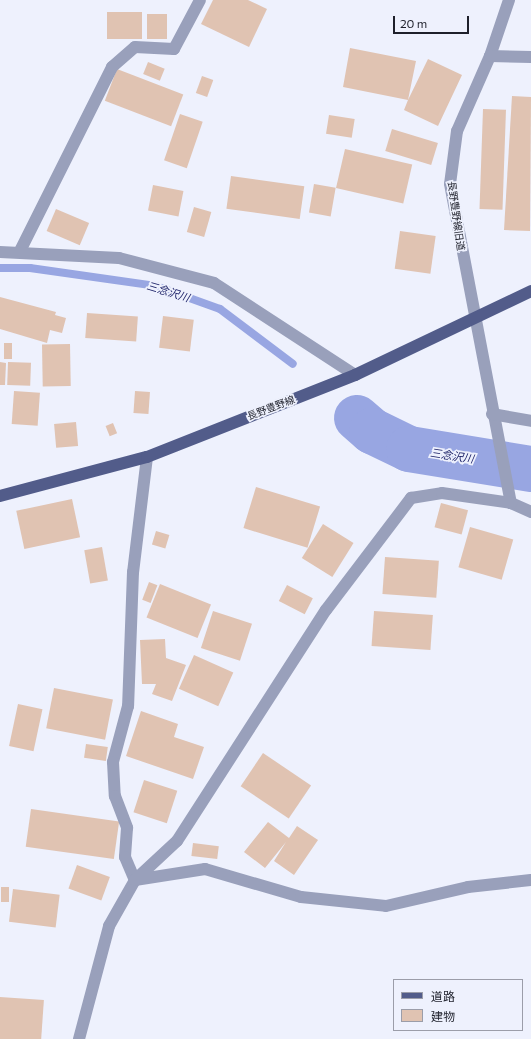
<!DOCTYPE html>
<html>
<head>
<meta charset="utf-8">
<style>
  body { margin:0 }
  #map { position:relative; width:531px; height:1039px; overflow:hidden; background:#eef1fd; font-family:Commissioner,"Noto Sans JP",sans-serif }
  div>[style] { position:absolute }
  [style*='--x'] { left:calc(var(--x)*1px); top:calc(var(--y)*1px); width:calc(var(--w)*1px); rotate:calc(var(--a)*1deg) }
  .stream>* { height:8px; margin:-4px; padding:0 4px; transform-origin:4px; border-radius:4px; background:#98a6e2 }
  .river>* { height:46px; margin:-23px; padding:0 23px; transform-origin:23px; border-radius:23px; background:#98a6e2 }
  .building>* { inset:0; background:#e0c3b2; transform-origin:0 0 }
  .minor>* { height:12px; margin:-6px; padding:0 6px; transform-origin:6px; border-radius:6px; background:#99a0bb }
  .major>* { height:12px; margin:-6px; padding:0 6px; transform-origin:6px; border-radius:6px; background:#525c8a }
  span { translate:-50% -50%; white-space:nowrap; text-align:center; line-height:1.15; -webkit-text-stroke:3.5px #eef1fd; paint-order:stroke }
  .street-label { font-size:10px; color:#1e202b }
  .water-label { font-size:11px; color:#20256a; font-style:italic }
  .legend { position:absolute; left:393px; top:979px; width:130px; height:52px; box-sizing:border-box; background:#eef1fd; border:1px solid #9b9da9; margin:0; padding:5px 7px; list-style:none; font-size:12px; color:#1e202b }
  .legend li { display:flex; align-items:center; gap:8px; height:20px }
  .legend b { width:20px; border:1px solid #9b9da9 }
  .scale { position:absolute; left:393px; top:16px; width:76px; height:18px; box-sizing:border-box; border:2px solid #1e202b; border-top:0; padding-left:5px; font-size:12px; line-height:14px; white-space:nowrap; color:#1e202b; -webkit-text-stroke:3px #eef1fd; paint-order:stroke }
</style>
</head>
<body>
<div id="map">
  <div class="stream">
    <i style="--x:0;--y:268;--w:30;--a:0"></i>
    <i style="--x:30;--y:268;--w:127;--a:8.1"></i>
    <i style="--x:156;--y:286;--w:68;--a:19.8"></i>
    <i style="--x:220;--y:309;--w:91;--a:37"></i>
  </div>
  <div class="river">
    <i style="--x:357;--y:418;--w:20;--a:41"></i>
    <i style="--x:372;--y:431;--w:41;--a:25.9"></i>
    <i style="--x:409;--y:449;--w:124;--a:9.3"></i>
  </div>
  <div class="building">
    <i style="clip-path:polygon(213px 0,248px 0,267px 9px,249px 47px,201px 24px)"></i>
    <i style="left:107px;top:12px;width:35px;height:27px"></i>
    <i style="left:147px;top:14px;width:20px;height:25px"></i>
    <i style="clip-path:polygon(350px 48px,416px 61px,408px 100px,428px 59px,462px 75px,438px 126px,404px 110px,408px 100px,343px 87px)"></i>
    <i style="left:148px;top:62px;width:18px;height:13px;rotate:22deg"></i>
    <i style="left:117px;top:69px;width:71px;height:34px;rotate:21deg"></i>
    <i style="left:202px;top:76px;width:12px;height:18px;rotate:20deg"></i>
    <i style="clip-path:polygon(512px 96px,531px 97px,530px 231px,504px 230px)"></i>
    <i style="left:483px;top:109px;width:23px;height:100px;rotate:2deg"></i>
    <i style="left:180px;top:114px;width:24px;height:49px;rotate:19deg"></i>
    <i style="left:329px;top:115px;width:26px;height:19px;rotate:9deg"></i>
    <i style="left:392px;top:129px;width:48px;height:23px;rotate:17deg"></i>
    <i style="left:345px;top:149px;width:69px;height:40px;rotate:13deg"></i>
    <i style="left:231px;top:176px;width:74px;height:33px;rotate:8deg"></i>
    <i style="left:314px;top:184px;width:22px;height:29px;rotate:10deg"></i>
    <i style="left:153px;top:185px;width:31px;height:26px;rotate:11deg"></i>
    <i style="left:194px;top:207px;width:18px;height:26px;rotate:16deg"></i>
    <i style="left:56px;top:209px;width:36px;height:24px;rotate:23deg"></i>
    <i style="left:400px;top:231px;width:36px;height:38px;rotate:8deg"></i>
    <i style="clip-path:polygon(0 297px,56px 312px,55px 315px,66px 318px,62px 333px,50px 330px,47px 343px,0 329px)"></i>
    <i style="left:87px;top:313px;width:51px;height:25px;rotate:4deg"></i>
    <i style="left:163px;top:316px;width:31px;height:32px;rotate:7deg"></i>
    <i style="left:4px;top:343px;width:8px;height:16px"></i>
    <i style="left:70px;top:344px;width:42px;height:28px;rotate:89deg"></i>
    <i style="clip-path:polygon(0 362px,6px 363px,5px 385px,0 385px)"></i>
    <i style="left:8px;top:362px;width:23px;height:23px;rotate:2deg"></i>
    <i style="left:14px;top:391px;width:26px;height:33px;rotate:4deg"></i>
    <i style="left:135px;top:391px;width:15px;height:22px;rotate:4deg"></i>
    <i style="left:76px;top:422px;width:24px;height:22px;rotate:85deg"></i>
    <i style="left:113px;top:423px;width:11px;height:8px;rotate:68deg"></i>
    <i style="left:256px;top:487px;width:67px;height:43px;rotate:17deg"></i>
    <i style="left:72px;top:499px;width:39px;height:57px;rotate:78deg"></i>
    <i style="left:441px;top:503px;width:28px;height:25px;rotate:15deg"></i>
    <i style="left:323px;top:524px;width:36px;height:40px;rotate:32deg"></i>
    <i style="left:470px;top:527px;width:45px;height:42px;rotate:16deg"></i>
    <i style="left:156px;top:531px;width:14px;height:14px;rotate:17deg"></i>
    <i style="left:102px;top:547px;width:34px;height:18px;rotate:80deg"></i>
    <i style="left:385px;top:557px;width:54px;height:37px;rotate:4deg"></i>
    <i style="left:149px;top:582px;width:9px;height:19px;rotate:21deg"></i>
    <i style="left:160px;top:584px;width:55px;height:36px;rotate:22deg"></i>
    <i style="left:287px;top:585px;width:29px;height:18px;rotate:27deg"></i>
    <i style="left:213px;top:611px;width:41px;height:39px;rotate:18deg"></i>
    <i style="left:374px;top:611px;width:59px;height:35px;rotate:4deg"></i>
    <i style="clip-path:polygon(165px 639px,166px 658px,186px 665px,172px 701px,152px 694px,156px 684px,142px 684px,140px 640px)"></i>
    <i style="left:194px;top:655px;width:43px;height:37px;rotate:24deg"></i>
    <i style="left:54px;top:688px;width:60px;height:41px;rotate:11deg"></i>
    <i style="left:18px;top:704px;width:25px;height:43px;rotate:12deg"></i>
    <i style="clip-path:polygon(141px 711px,178px 724px,174px 737px,204px 747px,193px 779px,126px 756px)"></i>
    <i style="left:86px;top:744px;width:22px;height:14px;rotate:8deg"></i>
    <i style="left:263px;top:753px;width:58px;height:40px;rotate:34deg"></i>
    <i style="left:144px;top:780px;width:35px;height:34px;rotate:18deg"></i>
    <i style="left:31px;top:809px;width:89px;height:38px;rotate:8deg"></i>
    <i style="clip-path:polygon(268px 822px,289px 838px,297px 826px,318px 840px,294px 875px,274px 861px,286px 842px,265px 868px,244px 852px)"></i>
    <i style="left:193px;top:843px;width:26px;height:13px;rotate:7deg"></i>
    <i style="left:77px;top:865px;width:35px;height:25px;rotate:20deg"></i>
    <i style="left:1px;top:887px;width:8px;height:15px"></i>
    <i style="left:13px;top:889px;width:47px;height:33px;rotate:7deg"></i>
    <i style="left:0;top:997px;width:44px;height:42px;rotate:4deg"></i>
  </div>
  <div class="minor">
    <i style="--x:509;--y:0;--w:59;--a:108.7"></i>
    <i style="--x:490;--y:56;--w:82;--a:113.7"></i>
    <i style="--x:457;--y:131;--w:53;--a:97.5"></i>
    <i style="--x:450;--y:184;--w:325;--a:79.2"></i>
    <i style="--x:511;--y:503;--w:22;--a:24"></i>
    <i style="--x:490;--y:56;--w:41;--a:1.4"></i>
    <i style="--x:20;--y:251;--w:206;--a:-63.4"></i>
    <i style="--x:112;--y:67;--w:30;--a:-41"></i>
    <i style="--x:135;--y:47;--w:39;--a:3"></i>
    <i style="--x:174;--y:49;--w:55;--a:-62"></i>
    <i style="--x:0;--y:252;--w:119;--a:2.9"></i>
    <i style="--x:119;--y:258;--w:98;--a:14.7"></i>
    <i style="--x:214;--y:283;--w:168;--a:33.1"></i>
    <i style="--x:492;--y:414;--w:40;--a:10"></i>
    <i style="--x:147;--y:457;--w:116;--a:96.9"></i>
    <i style="--x:133;--y:572;--w:134;--a:92.1"></i>
    <i style="--x:128;--y:706;--w:58;--a:105"></i>
    <i style="--x:113;--y:762;--w:34;--a:87"></i>
    <i style="--x:115;--y:796;--w:34;--a:69"></i>
    <i style="--x:127;--y:828;--w:29;--a:94"></i>
    <i style="--x:125;--y:857;--w:25;--a:67"></i>
    <i style="--x:135;--y:880;--w:71;--a:-8.9"></i>
    <i style="--x:205;--y:869;--w:100;--a:16.3"></i>
    <i style="--x:301;--y:897;--w:85;--a:6"></i>
    <i style="--x:386;--y:906;--w:84;--a:-13"></i>
    <i style="--x:468;--y:887;--w:63;--a:-6.3"></i>
    <i style="--x:79;--y:1039;--w:117;--a:-75.1"></i>
    <i style="--x:109;--y:926;--w:53;--a:-60.5"></i>
    <i style="--x:135;--y:880;--w:57;--a:-42.9"></i>
    <i style="--x:177;--y:841;--w:275;--a:-57.2"></i>
    <i style="--x:326;--y:610;--w:141;--a:-52.8"></i>
    <i style="--x:411;--y:498;--w:31;--a:-9"></i>
    <i style="--x:442;--y:493;--w:70;--a:8.2"></i>
  </div>
  <div class="major">
    <i style="--x:0;--y:496;--w:152;--a:-14.9"></i>
    <i style="--x:147;--y:457;--w:224;--a:-21.5"></i>
    <i style="--x:355;--y:375;--w:195;--a:-25.5"></i>
  </div>
  <div class="street-label">
    <span style="left:456px;top:216px;rotate:82deg">長野豊野線旧道</span>
    <span style="left:271px;top:408px;rotate:-21deg">長野豊野線</span>
  </div>
  <div class="water-label">
    <span style="left:168px;top:292px;rotate:17deg">三念沢川</span>
    <span style="left:452px;top:456px;rotate:9deg">三念沢川</span>
  </div>
  <ul class="legend">
  <li><b style="height:5px;background:#525c8a"></b>道路</li>
  <li><b style="height:11px;background:#e0c3b2"></b>建物</li>
  </ul>
  <div class="scale">20 m</div>
</div>
</body>
</html>
